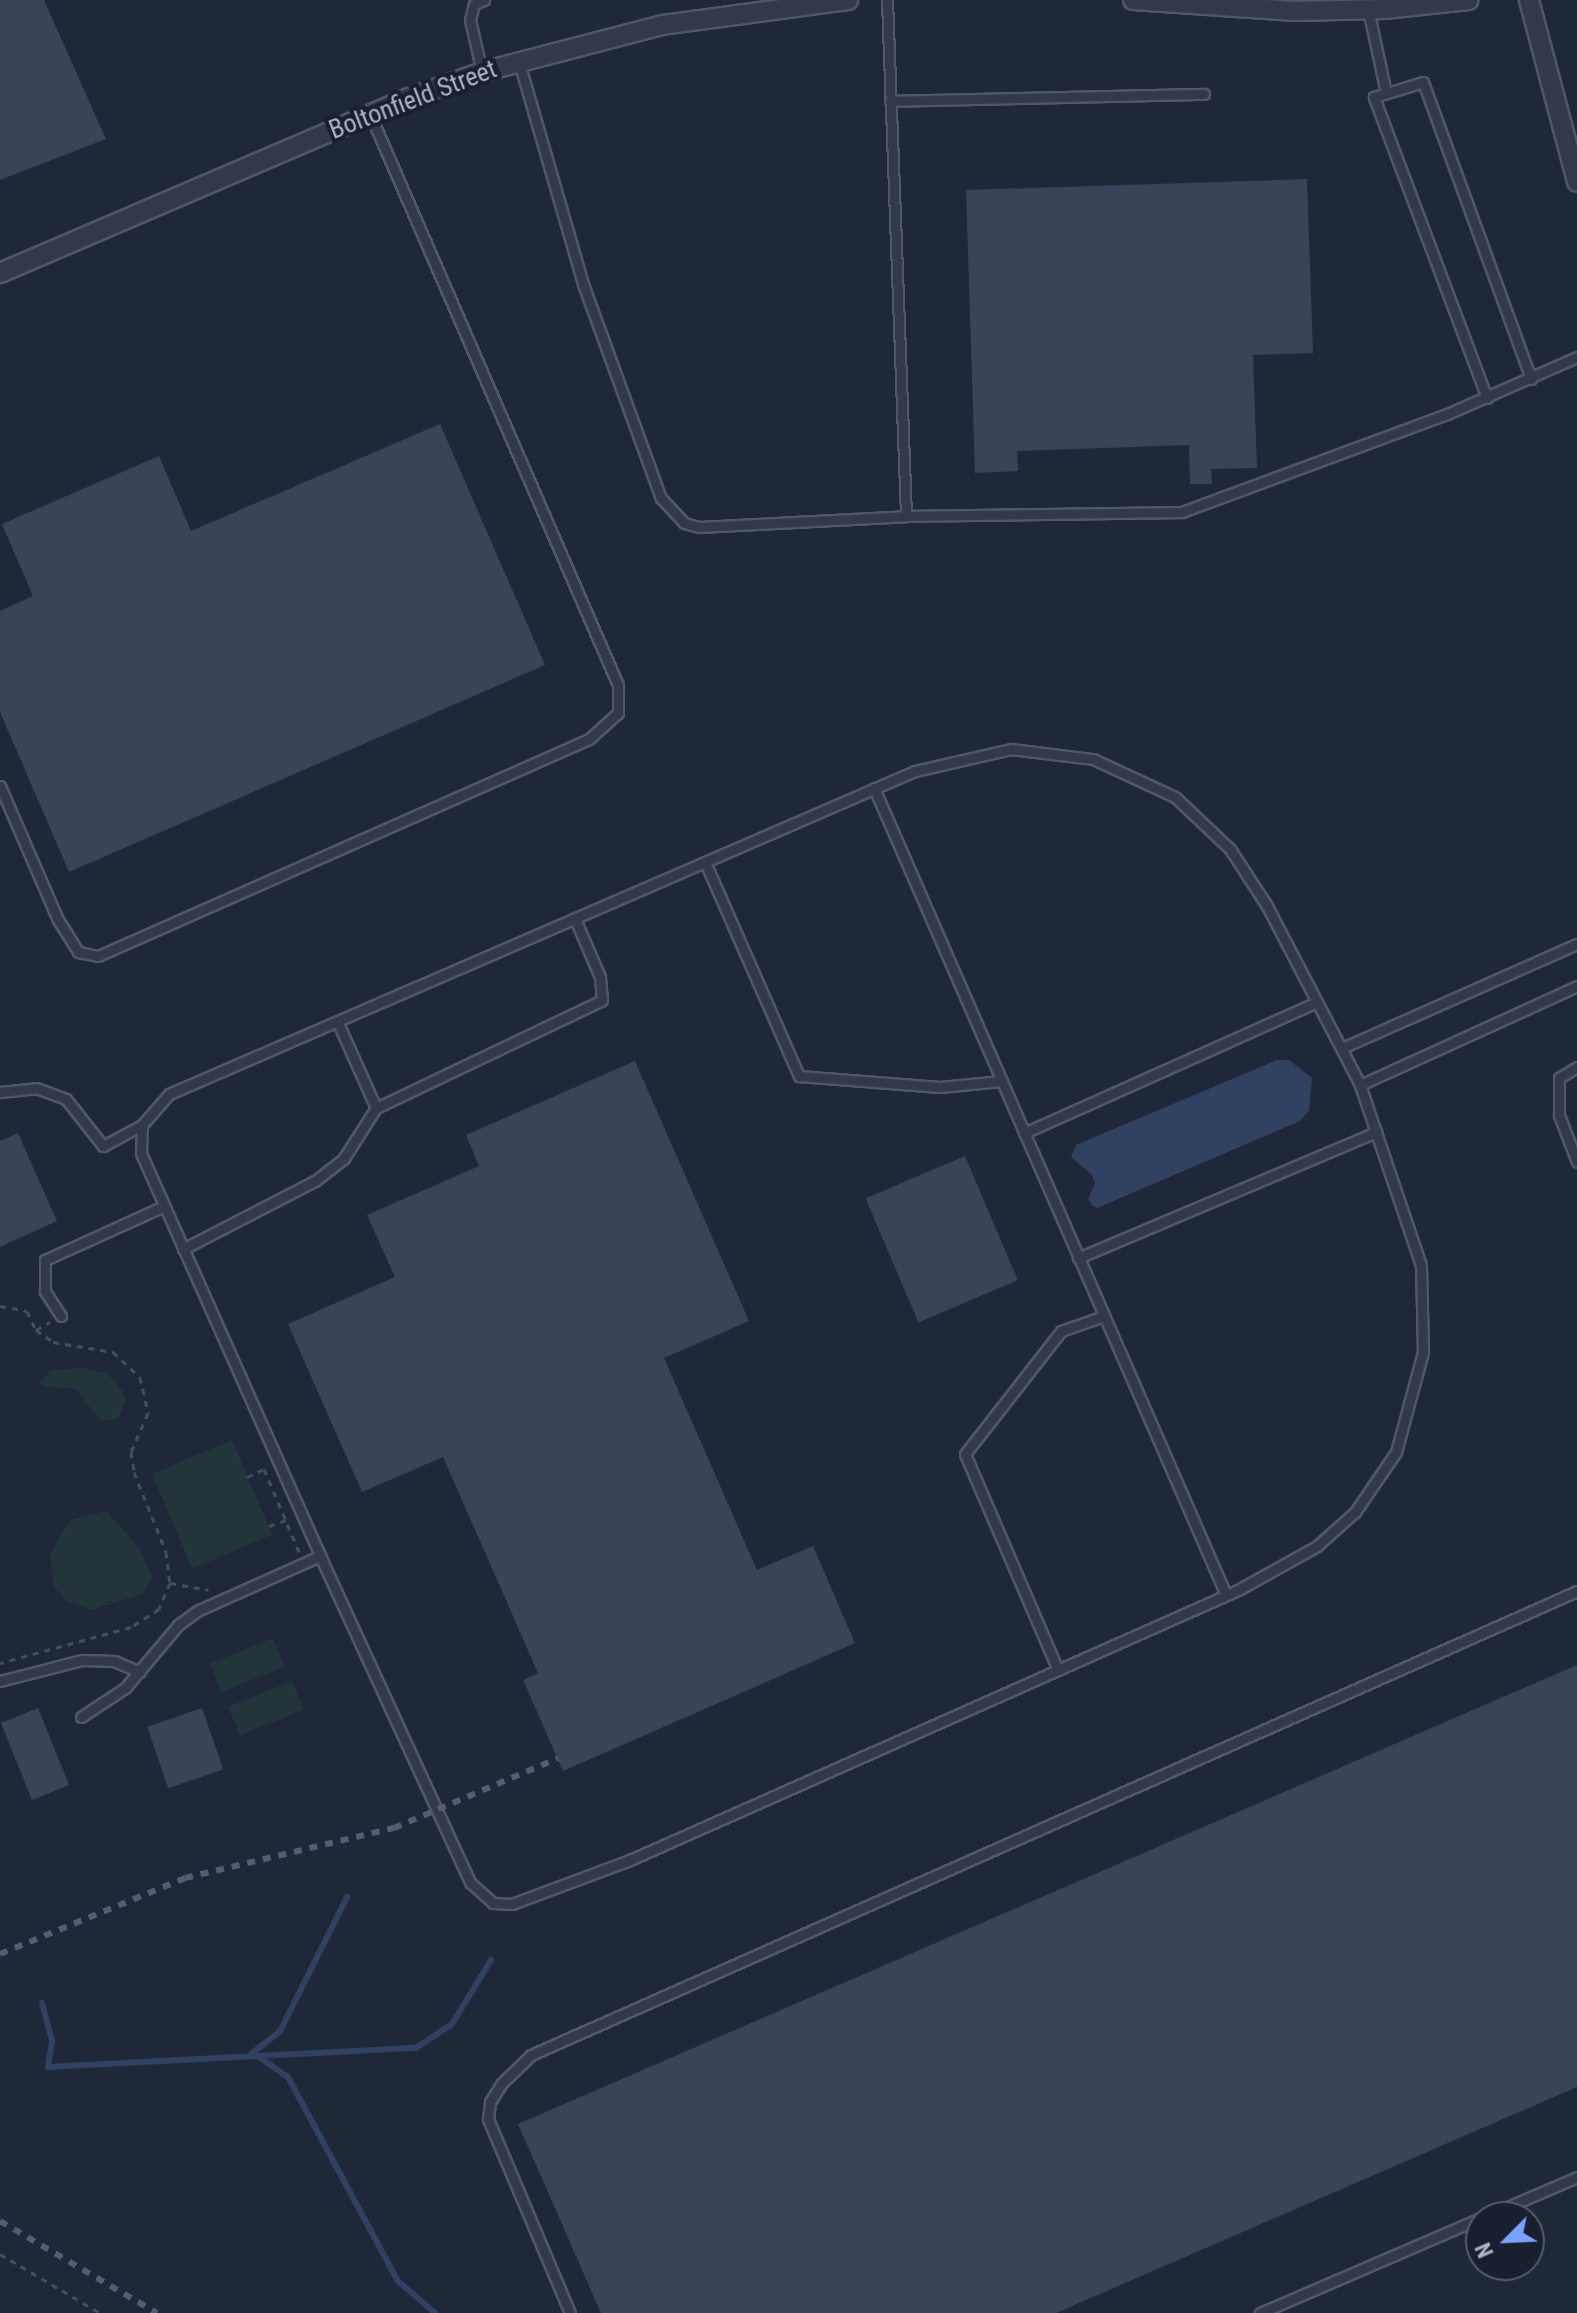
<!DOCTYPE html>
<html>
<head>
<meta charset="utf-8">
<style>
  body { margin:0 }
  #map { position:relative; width:1577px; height:2313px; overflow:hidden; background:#1f2839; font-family:"Roboto Condensed",sans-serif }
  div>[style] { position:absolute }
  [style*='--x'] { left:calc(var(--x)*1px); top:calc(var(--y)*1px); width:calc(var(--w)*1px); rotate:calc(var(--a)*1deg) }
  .green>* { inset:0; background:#21353a; transform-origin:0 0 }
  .water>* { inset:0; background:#314161 }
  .stream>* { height:6px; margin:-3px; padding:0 3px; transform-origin:3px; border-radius:3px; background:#314161 }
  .building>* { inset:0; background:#3a4459; transform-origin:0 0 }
  .path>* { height:3px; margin-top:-1.5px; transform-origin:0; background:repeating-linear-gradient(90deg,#3e5257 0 6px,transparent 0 12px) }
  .roads { filter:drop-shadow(2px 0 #505767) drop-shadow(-2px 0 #505767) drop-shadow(0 2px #505767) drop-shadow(0 -2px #505767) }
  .service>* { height:9px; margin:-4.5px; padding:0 4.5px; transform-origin:4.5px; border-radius:4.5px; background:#323a49 }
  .minor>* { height:18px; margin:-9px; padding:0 9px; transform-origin:9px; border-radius:9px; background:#323a49 }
  .rail>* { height:6px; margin-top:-3px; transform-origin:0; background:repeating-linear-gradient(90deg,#545d71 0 8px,transparent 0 16px) }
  span { translate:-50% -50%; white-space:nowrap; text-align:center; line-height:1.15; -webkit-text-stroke:8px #181f2e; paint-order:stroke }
  .street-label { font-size:26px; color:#adb4c6 }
  .north { position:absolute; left:1465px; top:2201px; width:80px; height:80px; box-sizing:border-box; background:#181f2e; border:2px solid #545b6b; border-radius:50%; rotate:246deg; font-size:22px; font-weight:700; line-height:32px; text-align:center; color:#adb4c6 }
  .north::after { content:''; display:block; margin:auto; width:28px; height:36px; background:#79a1ff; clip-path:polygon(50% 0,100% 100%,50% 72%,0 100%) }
</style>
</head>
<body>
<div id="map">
  <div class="green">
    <i style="clip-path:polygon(83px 1368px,107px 1373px,122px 1390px,126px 1399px,118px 1419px,100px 1421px,76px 1389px,46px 1387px,40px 1382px,51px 1370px)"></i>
    <i style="left:232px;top:1440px;width:103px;height:87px;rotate:67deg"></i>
    <i style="clip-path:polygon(106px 1511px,139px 1547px,152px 1578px,144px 1593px,92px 1610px,68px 1602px,54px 1587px,50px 1554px,70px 1520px)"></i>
    <i style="left:273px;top:1638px;width:31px;height:68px;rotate:68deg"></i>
    <i style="left:292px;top:1681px;width:31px;height:69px;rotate:68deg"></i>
  </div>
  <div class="water">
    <i style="clip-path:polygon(1277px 1060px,1289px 1060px,1312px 1078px,1309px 1111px,1300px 1121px,1097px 1208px,1092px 1205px,1088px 1199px,1095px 1183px,1092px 1175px,1071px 1157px,1076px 1145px)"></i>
  </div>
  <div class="stream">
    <i style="--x:42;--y:2003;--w:39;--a:75"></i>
    <i style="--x:52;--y:2041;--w:26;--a:99"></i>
    <i style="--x:48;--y:2067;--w:368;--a:-3"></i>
    <i style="--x:416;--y:2048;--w:43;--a:-33.7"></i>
    <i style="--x:452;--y:2024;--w:75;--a:-58.6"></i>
    <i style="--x:251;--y:2054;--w:37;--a:-38"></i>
    <i style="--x:280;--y:2031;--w:150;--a:-63.4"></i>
    <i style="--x:259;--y:2057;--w:35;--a:35"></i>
    <i style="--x:288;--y:2077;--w:232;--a:61.7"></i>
    <i style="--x:398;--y:2281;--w:49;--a:40.9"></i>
  </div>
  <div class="building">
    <i style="clip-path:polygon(0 0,44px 0,106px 139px,0 180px)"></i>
    <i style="clip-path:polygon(1307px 179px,1313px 353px,1253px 355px,1257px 468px,1211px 469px,1212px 484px,1190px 484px,1189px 445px,1017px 451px,1018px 471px,975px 473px,966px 190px)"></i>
    <i style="clip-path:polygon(440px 424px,545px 665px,69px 872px,0 712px,0 611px,33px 596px,2px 524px,159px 456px,191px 531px)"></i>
    <i style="clip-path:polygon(635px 1061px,749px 1321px,664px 1358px,757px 1570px,813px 1546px,855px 1643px,563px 1771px,523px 1680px,538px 1673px,443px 1457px,362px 1492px,288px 1324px,395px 1277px,367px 1215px,479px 1166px,466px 1135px)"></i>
    <i style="clip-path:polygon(18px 1133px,57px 1221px,0 1247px,0 1141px)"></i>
    <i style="left:965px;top:1156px;width:135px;height:108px;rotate:67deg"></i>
    <i style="clip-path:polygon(1577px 1665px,1577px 2087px,1056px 2313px,601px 2313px,518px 2124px)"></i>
    <i style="left:38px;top:1708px;width:83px;height:40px;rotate:68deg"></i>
    <i style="left:202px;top:1708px;width:65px;height:58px;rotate:71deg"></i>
  </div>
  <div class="path">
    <i style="--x:0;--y:1306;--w:27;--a:10"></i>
    <i style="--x:27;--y:1311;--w:21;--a:65"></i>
    <i style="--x:36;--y:1330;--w:21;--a:35"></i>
    <i style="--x:53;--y:1342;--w:61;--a:9.5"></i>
    <i style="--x:113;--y:1352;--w:37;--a:43"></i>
    <i style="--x:140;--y:1377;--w:37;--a:77"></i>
    <i style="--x:148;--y:1413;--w:43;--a:113.6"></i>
    <i style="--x:131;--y:1452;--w:20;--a:81"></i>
    <i style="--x:134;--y:1472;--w:86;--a:68.2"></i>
    <i style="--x:166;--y:1552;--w:31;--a:83"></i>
    <i style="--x:170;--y:1583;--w:28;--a:113"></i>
    <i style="--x:159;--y:1609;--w:33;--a:147"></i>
    <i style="--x:131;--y:1627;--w:136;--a:164.6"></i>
    <i style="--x:36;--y:1330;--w:16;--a:-30"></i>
    <i style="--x:247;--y:1477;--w:19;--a:-25"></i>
    <i style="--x:264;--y:1469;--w:90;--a:67.1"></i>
    <i style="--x:269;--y:1526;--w:18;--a:-19"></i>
    <i style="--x:170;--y:1583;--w:39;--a:10"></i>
    <i style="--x:0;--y:2254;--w:116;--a:30.5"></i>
  </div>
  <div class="roads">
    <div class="service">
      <i style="--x:887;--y:0;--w:516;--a:87.89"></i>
      <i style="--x:906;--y:516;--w:276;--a:-0.8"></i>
      <i style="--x:1182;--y:512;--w:283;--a:-20.3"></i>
      <i style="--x:1447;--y:414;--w:142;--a:-23.7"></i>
      <i style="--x:1368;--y:9;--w:86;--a:77.9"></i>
      <i style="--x:519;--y:62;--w:231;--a:73.9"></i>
      <i style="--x:583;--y:284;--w:228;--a:70"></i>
      <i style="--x:661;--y:498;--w:34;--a:47"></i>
      <i style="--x:684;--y:523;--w:16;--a:15"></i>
      <i style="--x:699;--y:527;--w:207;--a:-3"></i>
      <i style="--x:482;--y:72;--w:53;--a:-103"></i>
      <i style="--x:470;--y:20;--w:16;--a:-76"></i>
      <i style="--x:474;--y:4;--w:11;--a:-22"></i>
      <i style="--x:890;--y:101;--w:314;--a:-1.3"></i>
      <i style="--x:1487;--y:398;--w:322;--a:-110.6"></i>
      <i style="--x:1374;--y:97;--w:51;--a:-17"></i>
      <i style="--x:1423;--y:82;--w:316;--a:70"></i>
      <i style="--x:1011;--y:749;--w:83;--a:7"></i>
      <i style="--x:1093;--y:759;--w:90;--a:24.9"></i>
      <i style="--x:1175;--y:797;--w:76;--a:43.4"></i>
      <i style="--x:1230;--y:849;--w:68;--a:57"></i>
      <i style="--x:1267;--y:906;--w:202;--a:62.5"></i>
      <i style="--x:1360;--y:1085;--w:190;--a:71.3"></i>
      <i style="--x:1421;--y:1265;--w:87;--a:88.7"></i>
      <i style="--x:1423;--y:1352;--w:104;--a:105.1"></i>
      <i style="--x:1396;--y:1452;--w:73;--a:124.3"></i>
      <i style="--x:1355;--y:1512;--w:51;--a:138.2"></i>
      <i style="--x:1317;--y:1546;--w:90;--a:150.9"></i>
      <i style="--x:1238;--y:1590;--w:665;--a:156.06"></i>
      <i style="--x:630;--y:1860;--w:126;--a:159.6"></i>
      <i style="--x:512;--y:1904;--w:19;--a:-177"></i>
      <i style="--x:493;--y:1903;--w:31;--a:-138"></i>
      <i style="--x:470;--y:1882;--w:352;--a:-114.7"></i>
      <i style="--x:323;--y:1562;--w:448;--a:-114"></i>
      <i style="--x:141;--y:1153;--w:28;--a:-88"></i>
      <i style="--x:142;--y:1125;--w:41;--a:-48.9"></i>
      <i style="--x:169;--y:1094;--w:813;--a:-23.41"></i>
      <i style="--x:915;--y:771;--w:98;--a:-12.9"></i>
      <i style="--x:0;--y:786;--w:144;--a:66.6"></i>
      <i style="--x:57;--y:918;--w:40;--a:58"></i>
      <i style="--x:78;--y:952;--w:20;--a:11"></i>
      <i style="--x:98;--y:956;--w:537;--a:-23.84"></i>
      <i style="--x:589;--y:739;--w:39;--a:-42"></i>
      <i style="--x:618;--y:713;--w:28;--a:-90"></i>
      <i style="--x:618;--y:685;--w:623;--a:-113.48"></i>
      <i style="--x:874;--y:788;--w:880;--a:66.43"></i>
      <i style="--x:705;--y:862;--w:234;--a:66.3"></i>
      <i style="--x:799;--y:1076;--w:141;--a:4.5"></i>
      <i style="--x:940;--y:1087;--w:62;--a:-5.5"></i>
      <i style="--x:338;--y:1023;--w:93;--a:65.9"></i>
      <i style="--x:1342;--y:1048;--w:257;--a:-23.9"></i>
      <i style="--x:1577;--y:1067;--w:21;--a:149"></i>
      <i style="--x:1559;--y:1078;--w:37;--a:90"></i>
      <i style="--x:1559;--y:1115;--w:50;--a:69"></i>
      <i style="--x:1360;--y:1085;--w:239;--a:-24.5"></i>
      <i style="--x:0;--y:1092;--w:36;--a:-6"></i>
      <i style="--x:36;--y:1088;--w:32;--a:20"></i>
      <i style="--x:66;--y:1099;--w:60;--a:51.8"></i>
      <i style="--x:103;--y:1146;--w:44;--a:-28.3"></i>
      <i style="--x:1024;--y:1133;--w:321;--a:-24.1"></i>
      <i style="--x:183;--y:1249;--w:148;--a:-27.3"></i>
      <i style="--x:315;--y:1181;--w:37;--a:-38"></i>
      <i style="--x:344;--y:1158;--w:59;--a:-57.4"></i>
      <i style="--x:376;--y:1108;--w:250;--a:-25.5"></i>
      <i style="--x:602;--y:1000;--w:23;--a:-95"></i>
      <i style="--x:600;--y:977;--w:63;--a:-113.3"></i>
      <i style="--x:1078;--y:1258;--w:324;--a:-22.9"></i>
      <i style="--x:61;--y:1316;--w:30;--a:-123"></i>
      <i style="--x:45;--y:1291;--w:31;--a:-90"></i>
      <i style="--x:45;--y:1260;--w:131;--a:-24.4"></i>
      <i style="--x:1058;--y:1670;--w:235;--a:-113.3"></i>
      <i style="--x:965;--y:1454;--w:156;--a:-52"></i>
      <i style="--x:1061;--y:1331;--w:46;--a:-19.2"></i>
      <i style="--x:0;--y:1681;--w:85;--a:-14.4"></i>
      <i style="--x:82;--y:1660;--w:32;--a:2"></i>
      <i style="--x:114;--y:1661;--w:28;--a:23"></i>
      <i style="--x:81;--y:1717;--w:53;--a:-33.4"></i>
      <i style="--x:125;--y:1688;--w:82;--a:-49.9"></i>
      <i style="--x:178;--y:1625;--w:26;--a:-36"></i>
      <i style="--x:199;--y:1610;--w:133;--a:-24.1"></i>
      <i style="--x:1484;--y:2217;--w:101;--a:-23.3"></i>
      <i style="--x:570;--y:2313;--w:211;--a:-112.9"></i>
      <i style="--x:488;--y:2119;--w:17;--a:-83"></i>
      <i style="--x:490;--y:2102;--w:22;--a:-58"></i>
      <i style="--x:502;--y:2083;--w:40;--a:-44"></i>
      <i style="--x:531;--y:2055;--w:1144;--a:-23.92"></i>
      <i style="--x:1260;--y:2313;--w:241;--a:-23.3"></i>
    </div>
    <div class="minor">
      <i style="--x:1133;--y:0;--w:162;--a:3.9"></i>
      <i style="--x:1295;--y:11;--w:90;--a:-1.3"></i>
      <i style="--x:1385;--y:9;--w:84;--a:-6.1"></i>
      <i style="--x:1529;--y:0;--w:188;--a:75.2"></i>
      <i style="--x:0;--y:273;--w:445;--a:-23.2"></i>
      <i style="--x:409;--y:98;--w:77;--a:-19.6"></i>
      <i style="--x:482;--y:72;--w:187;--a:-14.6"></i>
      <i style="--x:663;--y:25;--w:187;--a:-7.7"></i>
    </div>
  </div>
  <div class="rail">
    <i style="--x:0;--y:1954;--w:200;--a:-22.3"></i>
    <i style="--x:185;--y:1878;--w:215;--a:-13.5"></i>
    <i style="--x:394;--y:1828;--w:178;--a:-23.1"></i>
    <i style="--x:0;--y:2221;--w:182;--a:30.4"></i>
  </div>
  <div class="street-label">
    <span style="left:413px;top:100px;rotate:-21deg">Boltonfield Street</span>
  </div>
  <div class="north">N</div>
</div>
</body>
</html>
